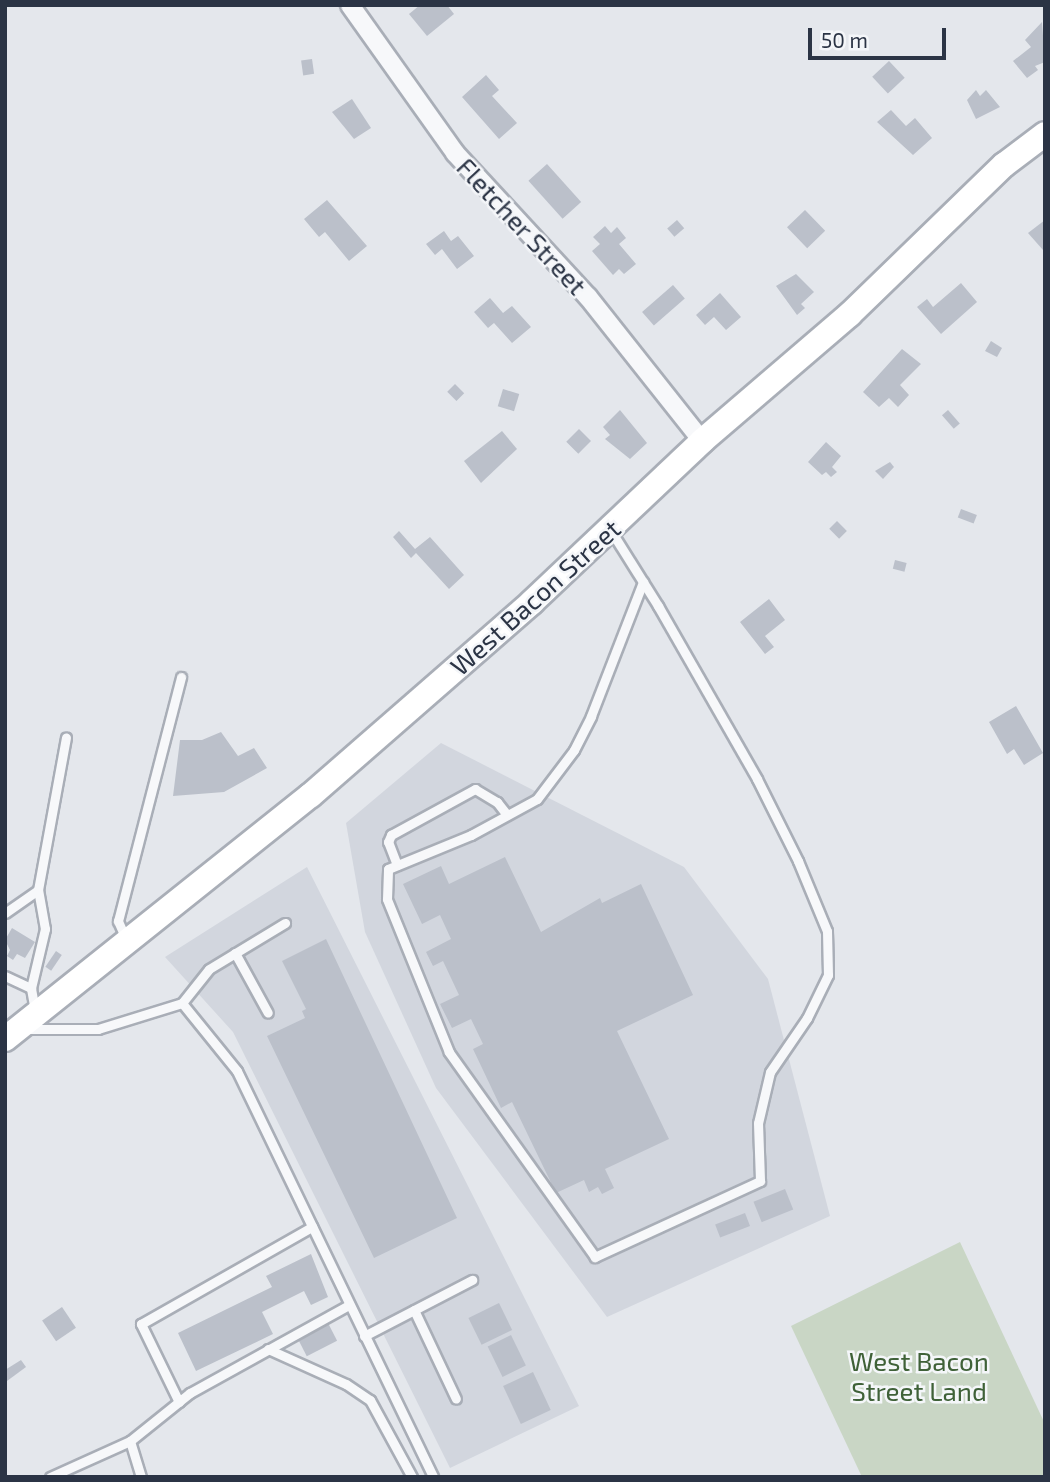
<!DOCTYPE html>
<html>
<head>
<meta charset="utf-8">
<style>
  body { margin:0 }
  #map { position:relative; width:1050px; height:1482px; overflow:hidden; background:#e4e7ec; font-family:"Exo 2",sans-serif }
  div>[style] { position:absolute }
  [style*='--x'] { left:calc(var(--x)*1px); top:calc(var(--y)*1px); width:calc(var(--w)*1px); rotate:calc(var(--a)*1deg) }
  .built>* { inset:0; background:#d2d6de }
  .green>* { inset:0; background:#c9d6c5 }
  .building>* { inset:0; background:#bbc0ca; transform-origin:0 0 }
  .roads { filter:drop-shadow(2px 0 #a9aeb7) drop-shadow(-2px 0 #a9aeb7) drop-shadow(0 2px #a9aeb7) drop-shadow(0 -2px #a9aeb7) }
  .lane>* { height:9px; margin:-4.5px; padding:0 4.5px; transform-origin:4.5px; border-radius:4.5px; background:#f7f8fa }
  .street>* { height:18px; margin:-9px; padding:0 9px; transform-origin:9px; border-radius:9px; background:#f7f8fa }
  .secondary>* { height:24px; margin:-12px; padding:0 12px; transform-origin:12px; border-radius:12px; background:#fff }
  span { translate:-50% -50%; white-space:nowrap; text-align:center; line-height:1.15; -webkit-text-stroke:5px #f4f6f9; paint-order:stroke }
  .street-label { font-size:26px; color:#2b3445 }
  .park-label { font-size:26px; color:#3f6138 }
  .frame { position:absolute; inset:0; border:7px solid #2b3445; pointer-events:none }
  .scale { position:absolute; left:808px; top:28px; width:138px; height:32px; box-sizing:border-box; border:4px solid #2b3445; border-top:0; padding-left:9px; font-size:21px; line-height:24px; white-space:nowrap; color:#2b3445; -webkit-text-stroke:5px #f4f6f9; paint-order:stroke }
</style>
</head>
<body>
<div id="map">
  <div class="built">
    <i style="clip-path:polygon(441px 743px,684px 867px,768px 979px,830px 1216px,607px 1317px,436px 1088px,365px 932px,346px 823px)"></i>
    <i style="clip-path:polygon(307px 867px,579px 1406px,450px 1468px,233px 1032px,165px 957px)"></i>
  </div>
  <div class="green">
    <i style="clip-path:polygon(960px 1242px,1045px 1424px,1045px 1477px,862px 1477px,791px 1326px)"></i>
  </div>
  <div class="building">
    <i style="clip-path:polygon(420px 5px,447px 5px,454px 14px,427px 36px,409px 14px)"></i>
    <i style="clip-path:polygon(1042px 22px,1045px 62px,1035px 66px,1038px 70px,1027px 78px,1013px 61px,1031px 47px,1025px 40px)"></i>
    <i style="left:312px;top:59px;width:15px;height:11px;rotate:82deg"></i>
    <i style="left:889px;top:61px;width:23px;height:23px;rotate:47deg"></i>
    <i style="clip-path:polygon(486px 75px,499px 90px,492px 96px,517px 123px,499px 139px,462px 97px)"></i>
    <i style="clip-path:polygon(976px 90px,980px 96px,986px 90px,1000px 107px,976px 119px,967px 100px)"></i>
    <i style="clip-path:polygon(352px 99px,371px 128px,354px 139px,332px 112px)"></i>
    <i style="clip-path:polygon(891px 110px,906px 126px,915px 118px,932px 138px,913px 155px,877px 122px)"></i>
    <i style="left:547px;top:164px;width:51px;height:25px;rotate:48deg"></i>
    <i style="clip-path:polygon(327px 200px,367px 246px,349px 261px,325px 232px,319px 237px,304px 219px)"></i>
    <i style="left:805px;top:210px;width:29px;height:25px;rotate:46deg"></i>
    <i style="left:677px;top:220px;width:11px;height:13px;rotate:49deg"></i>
    <i style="clip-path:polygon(1045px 220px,1045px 248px,1043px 250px,1028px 233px)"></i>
    <i style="clip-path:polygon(605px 226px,611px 233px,617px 227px,626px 238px,619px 244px,636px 264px,624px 274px,619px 269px,613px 275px,592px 251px,600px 244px,593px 237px)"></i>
    <i style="clip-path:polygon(444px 231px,451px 241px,458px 236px,474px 256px,457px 269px,442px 249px,435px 255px,426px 244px)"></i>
    <i style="clip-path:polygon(796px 274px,814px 292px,801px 304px,805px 308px,797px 315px,776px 286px)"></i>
    <i style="clip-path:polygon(961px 283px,977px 302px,941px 334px,917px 307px,927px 299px,933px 307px)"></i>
    <i style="left:673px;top:285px;width:18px;height:41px;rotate:49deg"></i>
    <i style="clip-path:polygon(720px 293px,741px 317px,726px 330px,714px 317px,705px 325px,696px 315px)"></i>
    <i style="clip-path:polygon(490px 298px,503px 313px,512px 306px,531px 327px,512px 343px,494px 323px,488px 328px,474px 312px)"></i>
    <i style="clip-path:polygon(991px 341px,1002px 348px,997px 357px,985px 351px)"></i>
    <i style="clip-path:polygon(902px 349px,921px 364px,900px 385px,909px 395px,898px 407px,889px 398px,879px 407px,863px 392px)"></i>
    <i style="left:455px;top:384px;width:13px;height:11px;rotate:45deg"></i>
    <i style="left:503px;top:389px;width:17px;height:18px;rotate:17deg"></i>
    <i style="clip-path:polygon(620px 410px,647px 443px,630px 459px,605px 439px,610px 435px,603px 427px)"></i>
    <i style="left:948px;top:410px;width:18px;height:8px;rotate:49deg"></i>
    <i style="left:579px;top:429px;width:17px;height:18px;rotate:45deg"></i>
    <i style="clip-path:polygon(502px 431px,517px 449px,481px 483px,464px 461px)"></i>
    <i style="clip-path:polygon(826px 442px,841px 456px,832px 467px,837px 472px,831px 477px,826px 472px,822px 475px,808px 462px)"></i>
    <i style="clip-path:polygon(890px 462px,894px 467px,883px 479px,875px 471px)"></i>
    <i style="left:961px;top:509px;width:17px;height:9px;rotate:21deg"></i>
    <i style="left:837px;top:521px;width:14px;height:11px;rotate:45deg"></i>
    <i style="clip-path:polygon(399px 531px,415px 549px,430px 537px,464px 575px,449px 589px,416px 553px,411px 558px,393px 537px)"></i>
    <i style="left:895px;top:560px;width:12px;height:9px;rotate:14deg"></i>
    <i style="clip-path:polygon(769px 599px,785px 620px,765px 636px,774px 647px,765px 654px,740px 622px)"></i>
    <i style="clip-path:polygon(1016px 706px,1043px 753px,1024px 765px,1014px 749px,1007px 754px,989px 722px)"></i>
    <i style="clip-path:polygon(221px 732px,238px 756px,254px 748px,267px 768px,224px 792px,173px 796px,180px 740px,202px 740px)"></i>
    <i style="clip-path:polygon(505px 857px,541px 932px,600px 898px,602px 903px,641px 884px,693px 995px,617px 1031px,669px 1139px,605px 1169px,614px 1188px,602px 1194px,598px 1187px,589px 1192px,584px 1180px,556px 1193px,512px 1102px,501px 1108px,473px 1049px,483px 1044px,471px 1019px,452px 1028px,440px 1004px,459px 995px,443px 961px,433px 966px,426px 952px,451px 939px,440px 915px,422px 924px,403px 884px,441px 866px,449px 884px)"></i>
    <i style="clip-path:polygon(12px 928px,35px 942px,25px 958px,17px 954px,13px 960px,7px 956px,10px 950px,5px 940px)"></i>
    <i style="clip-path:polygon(326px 939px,457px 1218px,374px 1258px,267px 1036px,305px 1018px,302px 1011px,306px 1009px,282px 961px)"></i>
    <i style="left:56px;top:951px;width:7px;height:19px;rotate:34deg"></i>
    <i style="left:785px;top:1189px;width:22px;height:34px;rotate:68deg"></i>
    <i style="left:745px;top:1213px;width:14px;height:32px;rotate:69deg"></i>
    <i style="clip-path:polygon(311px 1254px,328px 1297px,311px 1305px,304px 1291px,262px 1312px,273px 1334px,196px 1371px,178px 1333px,272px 1287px,266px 1276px)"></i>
    <i style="left:499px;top:1303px;width:30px;height:34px;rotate:64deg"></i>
    <i style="left:62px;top:1307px;width:25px;height:24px;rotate:56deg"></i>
    <i style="left:328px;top:1323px;width:20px;height:34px;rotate:63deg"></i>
    <i style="left:511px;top:1335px;width:34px;height:26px;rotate:64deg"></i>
    <i style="clip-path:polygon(21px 1360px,26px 1367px,7px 1381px,5px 1370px)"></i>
    <i style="left:533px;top:1372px;width:42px;height:33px;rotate:65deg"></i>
  </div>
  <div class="roads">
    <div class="lane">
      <i style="--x:611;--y:531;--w:89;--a:57.9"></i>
      <i style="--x:658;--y:606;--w:199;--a:60.2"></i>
      <i style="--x:757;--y:779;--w:92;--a:63.4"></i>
      <i style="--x:798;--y:861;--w:76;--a:67.5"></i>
      <i style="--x:827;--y:931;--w:44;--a:88.7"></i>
      <i style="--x:828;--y:975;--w:48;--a:116"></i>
      <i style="--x:807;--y:1018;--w:65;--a:124.4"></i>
      <i style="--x:770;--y:1072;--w:52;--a:103.2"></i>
      <i style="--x:758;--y:1123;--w:58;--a:88"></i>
      <i style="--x:760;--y:1181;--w:182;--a:155.3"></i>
      <i style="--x:595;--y:1257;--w:252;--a:-125.5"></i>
      <i style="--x:449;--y:1052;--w:165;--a:-112.1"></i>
      <i style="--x:387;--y:899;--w:30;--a:-88"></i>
      <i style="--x:388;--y:869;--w:90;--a:-22.3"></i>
      <i style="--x:471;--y:835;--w:75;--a:-28.6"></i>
      <i style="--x:537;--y:799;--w:61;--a:-52.9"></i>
      <i style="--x:574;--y:750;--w:38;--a:-63"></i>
      <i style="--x:591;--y:716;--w:144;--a:-68.8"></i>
      <i style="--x:397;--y:865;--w:25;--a:-111"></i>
      <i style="--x:388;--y:842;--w:8;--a:-67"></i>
      <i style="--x:391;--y:835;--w:96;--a:-28.7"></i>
      <i style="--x:475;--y:789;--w:26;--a:31"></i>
      <i style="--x:497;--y:802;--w:16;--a:52"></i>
      <i style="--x:5;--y:913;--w:40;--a:-34.9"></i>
      <i style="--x:126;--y:939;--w:20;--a:-114"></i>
      <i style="--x:118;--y:921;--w:252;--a:-75.5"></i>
      <i style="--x:235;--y:953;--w:68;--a:61.2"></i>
      <i style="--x:5;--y:976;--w:29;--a:25"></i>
      <i style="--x:182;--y:1003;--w:43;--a:-51.5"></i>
      <i style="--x:209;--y:969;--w:89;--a:-31.2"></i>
      <i style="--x:35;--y:1011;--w:23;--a:-100"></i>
      <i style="--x:31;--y:988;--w:61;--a:-76.7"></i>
      <i style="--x:45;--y:929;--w:40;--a:-100"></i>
      <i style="--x:38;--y:890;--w:155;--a:-79.6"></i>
      <i style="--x:27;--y:1029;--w:71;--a:0"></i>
      <i style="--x:98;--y:1029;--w:88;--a:-17.2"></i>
      <i style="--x:182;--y:1003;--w:87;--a:51"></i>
      <i style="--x:237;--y:1071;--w:451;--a:64.2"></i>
      <i style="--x:414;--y:1310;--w:98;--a:64.7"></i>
      <i style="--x:364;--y:1336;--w:122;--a:-27.4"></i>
      <i style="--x:268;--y:1349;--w:85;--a:24.2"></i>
      <i style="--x:346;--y:1384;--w:29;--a:34"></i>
      <i style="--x:370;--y:1400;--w:88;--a:61.4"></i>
      <i style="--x:179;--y:1402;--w:87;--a:-116"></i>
      <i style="--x:141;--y:1324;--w:197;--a:-29.6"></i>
      <i style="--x:130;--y:1441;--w:38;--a:73"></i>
      <i style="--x:50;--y:1477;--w:88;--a:-24.2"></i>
      <i style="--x:130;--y:1441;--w:77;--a:-38.7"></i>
      <i style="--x:190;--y:1393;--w:182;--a:-29"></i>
    </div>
    <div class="street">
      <i style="--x:350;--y:5;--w:181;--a:54.6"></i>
      <i style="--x:455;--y:153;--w:196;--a:47.3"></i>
      <i style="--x:588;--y:297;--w:184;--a:51.6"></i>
    </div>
    <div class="secondary">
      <i style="--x:5;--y:1039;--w:391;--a:-38.6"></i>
      <i style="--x:311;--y:795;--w:293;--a:-41.1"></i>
      <i style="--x:532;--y:602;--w:234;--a:-43.4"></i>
      <i style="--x:702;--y:441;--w:194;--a:-40.6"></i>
      <i style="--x:849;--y:315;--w:216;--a:-44.1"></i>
      <i style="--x:1004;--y:165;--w:51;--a:-37.1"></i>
    </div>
  </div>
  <div class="street-label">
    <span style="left:522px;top:226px;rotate:47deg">Fletcher Street</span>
    <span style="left:535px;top:597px;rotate:-42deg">West Bacon Street</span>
  </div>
  <div class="park-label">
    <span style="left:919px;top:1376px">West Bacon<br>Street Land</span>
  </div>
  <div class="frame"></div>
  <div class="scale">50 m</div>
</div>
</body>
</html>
